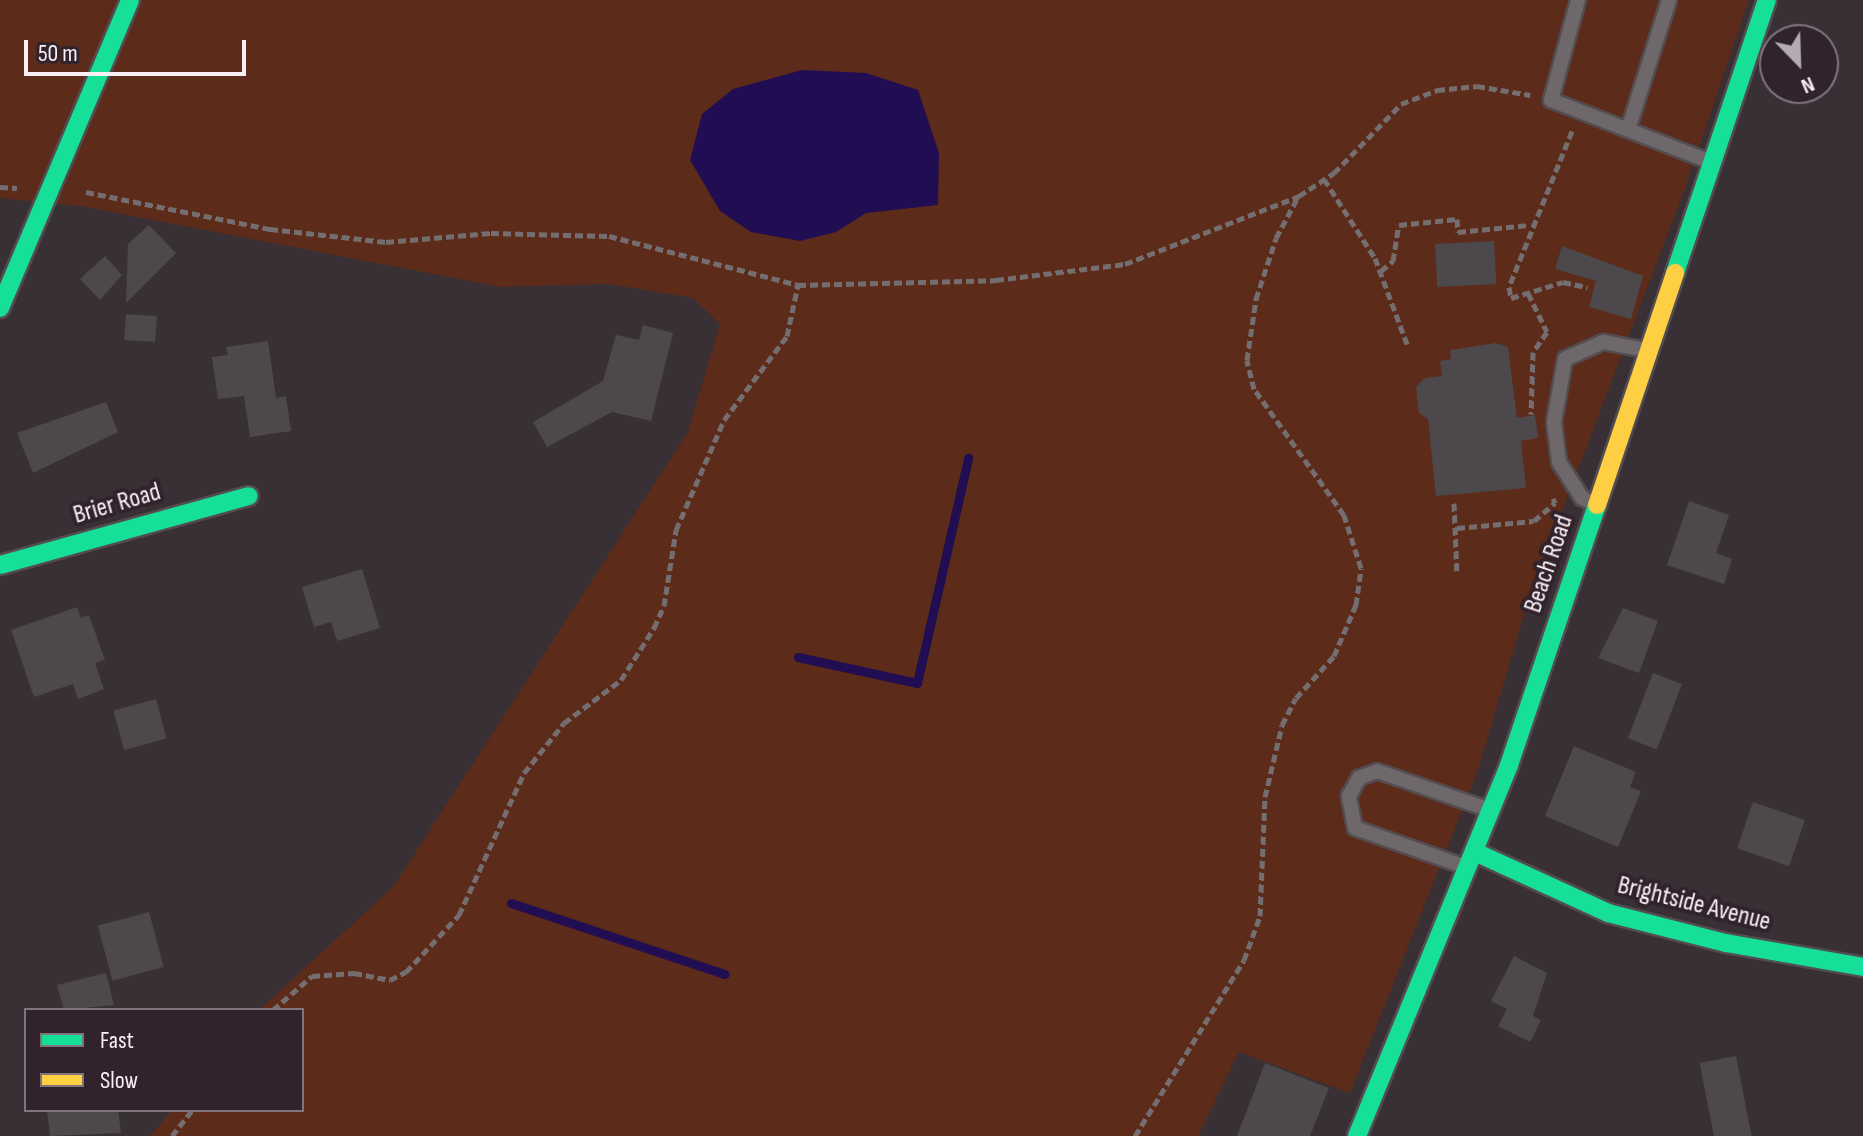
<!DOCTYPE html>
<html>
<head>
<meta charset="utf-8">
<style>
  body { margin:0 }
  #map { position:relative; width:1863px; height:1136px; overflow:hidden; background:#383034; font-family:"Sofia Sans Condensed",sans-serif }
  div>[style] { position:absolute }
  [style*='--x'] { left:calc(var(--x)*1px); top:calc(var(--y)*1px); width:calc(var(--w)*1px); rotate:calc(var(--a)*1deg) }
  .green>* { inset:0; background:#5c2b19 }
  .water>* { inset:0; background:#210d52 }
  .stream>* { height:9px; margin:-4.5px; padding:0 4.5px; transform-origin:4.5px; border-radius:4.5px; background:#210d52 }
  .building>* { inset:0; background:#4d484c; transform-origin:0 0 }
  .path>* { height:5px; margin-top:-2.5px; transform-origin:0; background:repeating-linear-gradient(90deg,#746e71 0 8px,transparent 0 12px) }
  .roads { filter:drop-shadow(2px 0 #534c50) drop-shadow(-2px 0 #534c50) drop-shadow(0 2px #534c50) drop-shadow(0 -2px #534c50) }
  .lane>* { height:14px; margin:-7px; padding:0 7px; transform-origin:7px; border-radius:7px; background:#6f686b }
  .fast>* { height:18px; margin:-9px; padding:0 9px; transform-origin:9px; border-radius:9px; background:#16e098 }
  .slow>* { height:18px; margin:-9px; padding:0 9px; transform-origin:9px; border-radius:9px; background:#ffcf43 }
  span { translate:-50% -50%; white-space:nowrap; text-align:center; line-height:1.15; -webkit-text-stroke:8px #31232b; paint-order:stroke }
  .street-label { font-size:26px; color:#f9eff4 }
  .legend { position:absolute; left:24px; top:1008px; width:280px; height:104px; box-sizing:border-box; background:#31232b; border:2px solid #81757b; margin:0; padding:10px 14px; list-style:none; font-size:24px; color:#f9eff4 }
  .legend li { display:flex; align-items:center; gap:16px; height:40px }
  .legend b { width:40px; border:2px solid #81757b }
  .north { position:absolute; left:1759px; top:24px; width:80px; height:80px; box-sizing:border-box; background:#31232b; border:2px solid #81757b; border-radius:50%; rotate:157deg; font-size:22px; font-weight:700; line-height:32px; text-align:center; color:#f9eff4 }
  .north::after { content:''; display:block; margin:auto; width:28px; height:36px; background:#b5acb1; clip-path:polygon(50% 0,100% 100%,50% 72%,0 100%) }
  .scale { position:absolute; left:24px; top:40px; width:222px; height:36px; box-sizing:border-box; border:4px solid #f9eff4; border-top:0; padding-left:10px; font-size:24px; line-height:28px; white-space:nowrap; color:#f9eff4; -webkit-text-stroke:6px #31232b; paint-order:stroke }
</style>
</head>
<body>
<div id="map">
  <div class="green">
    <i style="clip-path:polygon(0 0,1749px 0,1686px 186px,1529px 598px,1478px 770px,1350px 1093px,1239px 1052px,1198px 1136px,150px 1136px,172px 1110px,302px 1110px,302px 1010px,259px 1010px,393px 887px,688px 432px,720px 324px,693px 298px,608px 284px,501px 287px,80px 206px,0 198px)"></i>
  </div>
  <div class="water">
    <i style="clip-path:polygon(802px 70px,866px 73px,918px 90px,939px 153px,938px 205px,866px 213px,836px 232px,800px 241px,751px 232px,720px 211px,690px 160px,702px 114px,733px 89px)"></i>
  </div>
  <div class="stream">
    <i style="--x:798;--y:657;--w:122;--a:12.3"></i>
    <i style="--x:917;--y:683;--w:231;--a:-77.2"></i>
    <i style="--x:511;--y:903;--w:225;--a:18.4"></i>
  </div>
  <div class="building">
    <i style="clip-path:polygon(149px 225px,176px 253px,126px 303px,128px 244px)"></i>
    <i style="left:1494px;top:241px;width:43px;height:59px;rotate:87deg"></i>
    <i style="clip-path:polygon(1562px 246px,1643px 276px,1631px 319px,1589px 307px,1596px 281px,1555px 269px)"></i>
    <i style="clip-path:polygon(105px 256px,122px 275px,100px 300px,80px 279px)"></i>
    <i style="left:126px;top:314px;width:31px;height:26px;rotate:4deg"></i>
    <i style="clip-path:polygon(643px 325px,673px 333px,651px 421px,612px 412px,547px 447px,533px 422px,603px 381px,616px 335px,639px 340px)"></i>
    <i style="clip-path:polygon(268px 341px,276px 398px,286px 396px,291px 431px,250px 437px,244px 396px,218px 399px,212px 357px,228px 355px,226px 347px)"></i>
    <i style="clip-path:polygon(1496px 343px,1508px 347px,1517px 418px,1535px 415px,1538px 438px,1521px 441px,1526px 488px,1436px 496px,1428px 419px,1419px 413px,1416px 387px,1425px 378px,1442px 376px,1440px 361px,1451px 359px,1450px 350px)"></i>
    <i style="clip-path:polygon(106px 402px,118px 432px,33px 473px,17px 433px)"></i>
    <i style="clip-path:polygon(1689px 501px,1729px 515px,1716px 553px,1732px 559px,1724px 584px,1667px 565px)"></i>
    <i style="clip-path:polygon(362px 569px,380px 628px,337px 641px,331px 622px,314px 627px,302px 587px)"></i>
    <i style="clip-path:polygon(77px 607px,81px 618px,89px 615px,105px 660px,95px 663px,104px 689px,78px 699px,73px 684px,34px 697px,11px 630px)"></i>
    <i style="clip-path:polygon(1623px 608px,1658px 621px,1639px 673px,1598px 658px)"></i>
    <i style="left:1653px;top:673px;width:31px;height:70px;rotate:21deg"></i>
    <i style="left:156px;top:699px;width:41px;height:44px;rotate:75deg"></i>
    <i style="clip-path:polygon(1574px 746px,1636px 772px,1630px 787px,1641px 791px,1618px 847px,1545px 816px)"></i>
    <i style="left:1753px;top:802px;width:55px;height:49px;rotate:19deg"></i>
    <i style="left:149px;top:912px;width:57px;height:53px;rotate:75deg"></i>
    <i style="clip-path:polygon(1514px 956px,1547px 973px,1533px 1016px,1541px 1020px,1530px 1042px,1498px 1026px,1507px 1009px,1491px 1001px)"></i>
    <i style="clip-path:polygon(106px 973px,114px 1005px,64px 1010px,57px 985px)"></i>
    <i style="left:1736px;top:1056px;width:82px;height:37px;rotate:79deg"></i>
    <i style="clip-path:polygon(1265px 1063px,1329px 1088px,1310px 1136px,1237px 1136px)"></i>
    <i style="clip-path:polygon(47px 1110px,118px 1110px,121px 1133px,50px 1136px)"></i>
  </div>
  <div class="path">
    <i style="--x:1572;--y:131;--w:168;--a:112"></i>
    <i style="--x:1509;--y:287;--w:11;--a:80"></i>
    <i style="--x:1511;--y:298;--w:54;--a:-17.1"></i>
    <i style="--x:1563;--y:282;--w:25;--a:12"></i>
    <i style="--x:1324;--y:179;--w:94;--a:57.2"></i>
    <i style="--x:1375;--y:258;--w:92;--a:69.6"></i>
    <i style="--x:0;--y:187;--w:17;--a:3"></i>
    <i style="--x:86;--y:192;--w:188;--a:11.4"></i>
    <i style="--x:270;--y:229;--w:117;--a:6.4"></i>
    <i style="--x:386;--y:242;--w:105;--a:-4.9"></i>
    <i style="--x:491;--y:233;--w:118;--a:1.5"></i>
    <i style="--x:609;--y:236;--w:195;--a:14.5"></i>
    <i style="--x:798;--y:285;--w:198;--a:-1.4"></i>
    <i style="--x:996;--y:280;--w:130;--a:-7.1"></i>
    <i style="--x:1125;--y:264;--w:187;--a:-21.3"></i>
    <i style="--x:1299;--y:196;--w:42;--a:-33.3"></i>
    <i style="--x:1334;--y:173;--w:96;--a:-45.8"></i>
    <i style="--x:1401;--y:104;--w:39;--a:-21"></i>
    <i style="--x:1437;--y:90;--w:40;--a:-5.7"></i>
    <i style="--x:1477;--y:86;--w:54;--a:9.6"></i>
    <i style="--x:1381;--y:271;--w:16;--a:-40"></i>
    <i style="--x:1393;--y:261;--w:36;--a:-81"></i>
    <i style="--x:1399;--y:225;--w:58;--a:-5.9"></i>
    <i style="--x:1457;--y:219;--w:13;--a:86"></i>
    <i style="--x:1458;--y:232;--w:71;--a:-5.6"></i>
    <i style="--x:1528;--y:293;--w:43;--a:64"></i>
    <i style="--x:1547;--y:332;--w:24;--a:125"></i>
    <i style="--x:1533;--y:352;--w:62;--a:91.8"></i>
    <i style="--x:1454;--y:503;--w:71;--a:87.6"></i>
    <i style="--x:1457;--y:528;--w:77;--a:-5.2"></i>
    <i style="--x:1534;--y:521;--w:28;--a:-41"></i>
    <i style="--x:1555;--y:503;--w:5;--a:-112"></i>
    <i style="--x:273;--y:1010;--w:52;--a:-41.1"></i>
    <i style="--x:312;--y:976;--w:42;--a:-4.1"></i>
    <i style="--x:354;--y:973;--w:37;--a:11"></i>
    <i style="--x:390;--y:980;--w:18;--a:-27"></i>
    <i style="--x:406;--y:972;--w:78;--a:-47.1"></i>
    <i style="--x:459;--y:915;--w:156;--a:-65.4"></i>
    <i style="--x:524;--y:773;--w:64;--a:-51.3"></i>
    <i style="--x:564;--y:723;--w:71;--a:-37"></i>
    <i style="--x:621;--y:680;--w:62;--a:-57.6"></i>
    <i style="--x:654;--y:628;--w:24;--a:-66"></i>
    <i style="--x:664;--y:606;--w:77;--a:-81"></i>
    <i style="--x:676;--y:530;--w:120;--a:-66.4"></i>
    <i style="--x:724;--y:420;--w:105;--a:-53.1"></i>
    <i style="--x:787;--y:336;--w:52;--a:-77.8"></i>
    <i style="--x:172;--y:1136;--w:33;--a:-52"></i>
    <i style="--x:1135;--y:1136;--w:207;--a:-58.2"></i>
    <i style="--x:1244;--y:960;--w:47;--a:-70"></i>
    <i style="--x:1260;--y:916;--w:119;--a:-87.6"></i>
    <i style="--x:1265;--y:797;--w:74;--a:-76.7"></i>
    <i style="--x:1282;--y:725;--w:30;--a:-63"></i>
    <i style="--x:1296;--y:698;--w:57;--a:-47.9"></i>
    <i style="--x:1334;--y:656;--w:56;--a:-66.7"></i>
    <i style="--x:1356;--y:605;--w:37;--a:-82"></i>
    <i style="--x:1361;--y:568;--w:56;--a:-107.8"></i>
    <i style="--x:1344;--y:515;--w:155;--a:-125.5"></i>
    <i style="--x:1254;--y:389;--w:30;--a:-104"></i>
    <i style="--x:1247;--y:360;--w:62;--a:-81.6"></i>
    <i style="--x:1256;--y:299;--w:64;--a:-71.8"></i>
    <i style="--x:1276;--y:238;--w:47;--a:-61.8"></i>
  </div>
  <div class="roads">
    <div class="lane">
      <i style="--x:1578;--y:0;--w:104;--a:105.1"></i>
      <i style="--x:1551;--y:100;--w:168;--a:21.2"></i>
      <i style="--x:1628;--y:130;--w:136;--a:-72.5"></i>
      <i style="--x:1593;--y:503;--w:12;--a:-156"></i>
      <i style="--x:1582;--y:498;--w:43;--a:-122.6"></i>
      <i style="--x:1559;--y:462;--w:40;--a:-97.1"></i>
      <i style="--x:1554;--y:422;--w:64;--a:-80.1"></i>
      <i style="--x:1565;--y:359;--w:42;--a:-24.1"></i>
      <i style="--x:1603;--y:342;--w:45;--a:10.3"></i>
      <i style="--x:1466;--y:867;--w:118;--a:-160.6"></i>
      <i style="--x:1355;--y:828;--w:33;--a:-101"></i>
      <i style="--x:1349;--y:796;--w:21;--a:-61"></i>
      <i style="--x:1359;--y:778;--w:19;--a:-21"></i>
      <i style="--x:1377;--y:771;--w:116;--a:19.1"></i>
    </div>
    <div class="fast">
      <i style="--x:1675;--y:273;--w:288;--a:-71.4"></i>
      <i style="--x:0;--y:308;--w:334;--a:-67.1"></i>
      <i style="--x:0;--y:565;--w:258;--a:-15.5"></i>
      <i style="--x:1475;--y:852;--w:146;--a:24.6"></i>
      <i style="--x:1608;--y:913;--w:122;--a:14.3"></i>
      <i style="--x:1726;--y:943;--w:139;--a:9.9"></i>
      <i style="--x:1357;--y:1136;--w:401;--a:-67.7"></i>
      <i style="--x:1509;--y:765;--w:274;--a:-71.3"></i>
    </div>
    <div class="slow">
      <i style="--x:1597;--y:505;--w:245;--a:-71.4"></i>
    </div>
  </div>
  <div class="street-label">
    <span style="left:117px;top:504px;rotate:-16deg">Brier Road</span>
    <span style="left:1549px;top:564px;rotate:-71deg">Beach Road</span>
    <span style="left:1694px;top:904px;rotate:14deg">Brightside Avenue</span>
  </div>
  <ul class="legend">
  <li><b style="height:10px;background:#16e098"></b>Fast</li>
  <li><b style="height:10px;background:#ffcf43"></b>Slow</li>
  </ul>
  <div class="north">N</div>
  <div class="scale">50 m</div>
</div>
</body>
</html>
